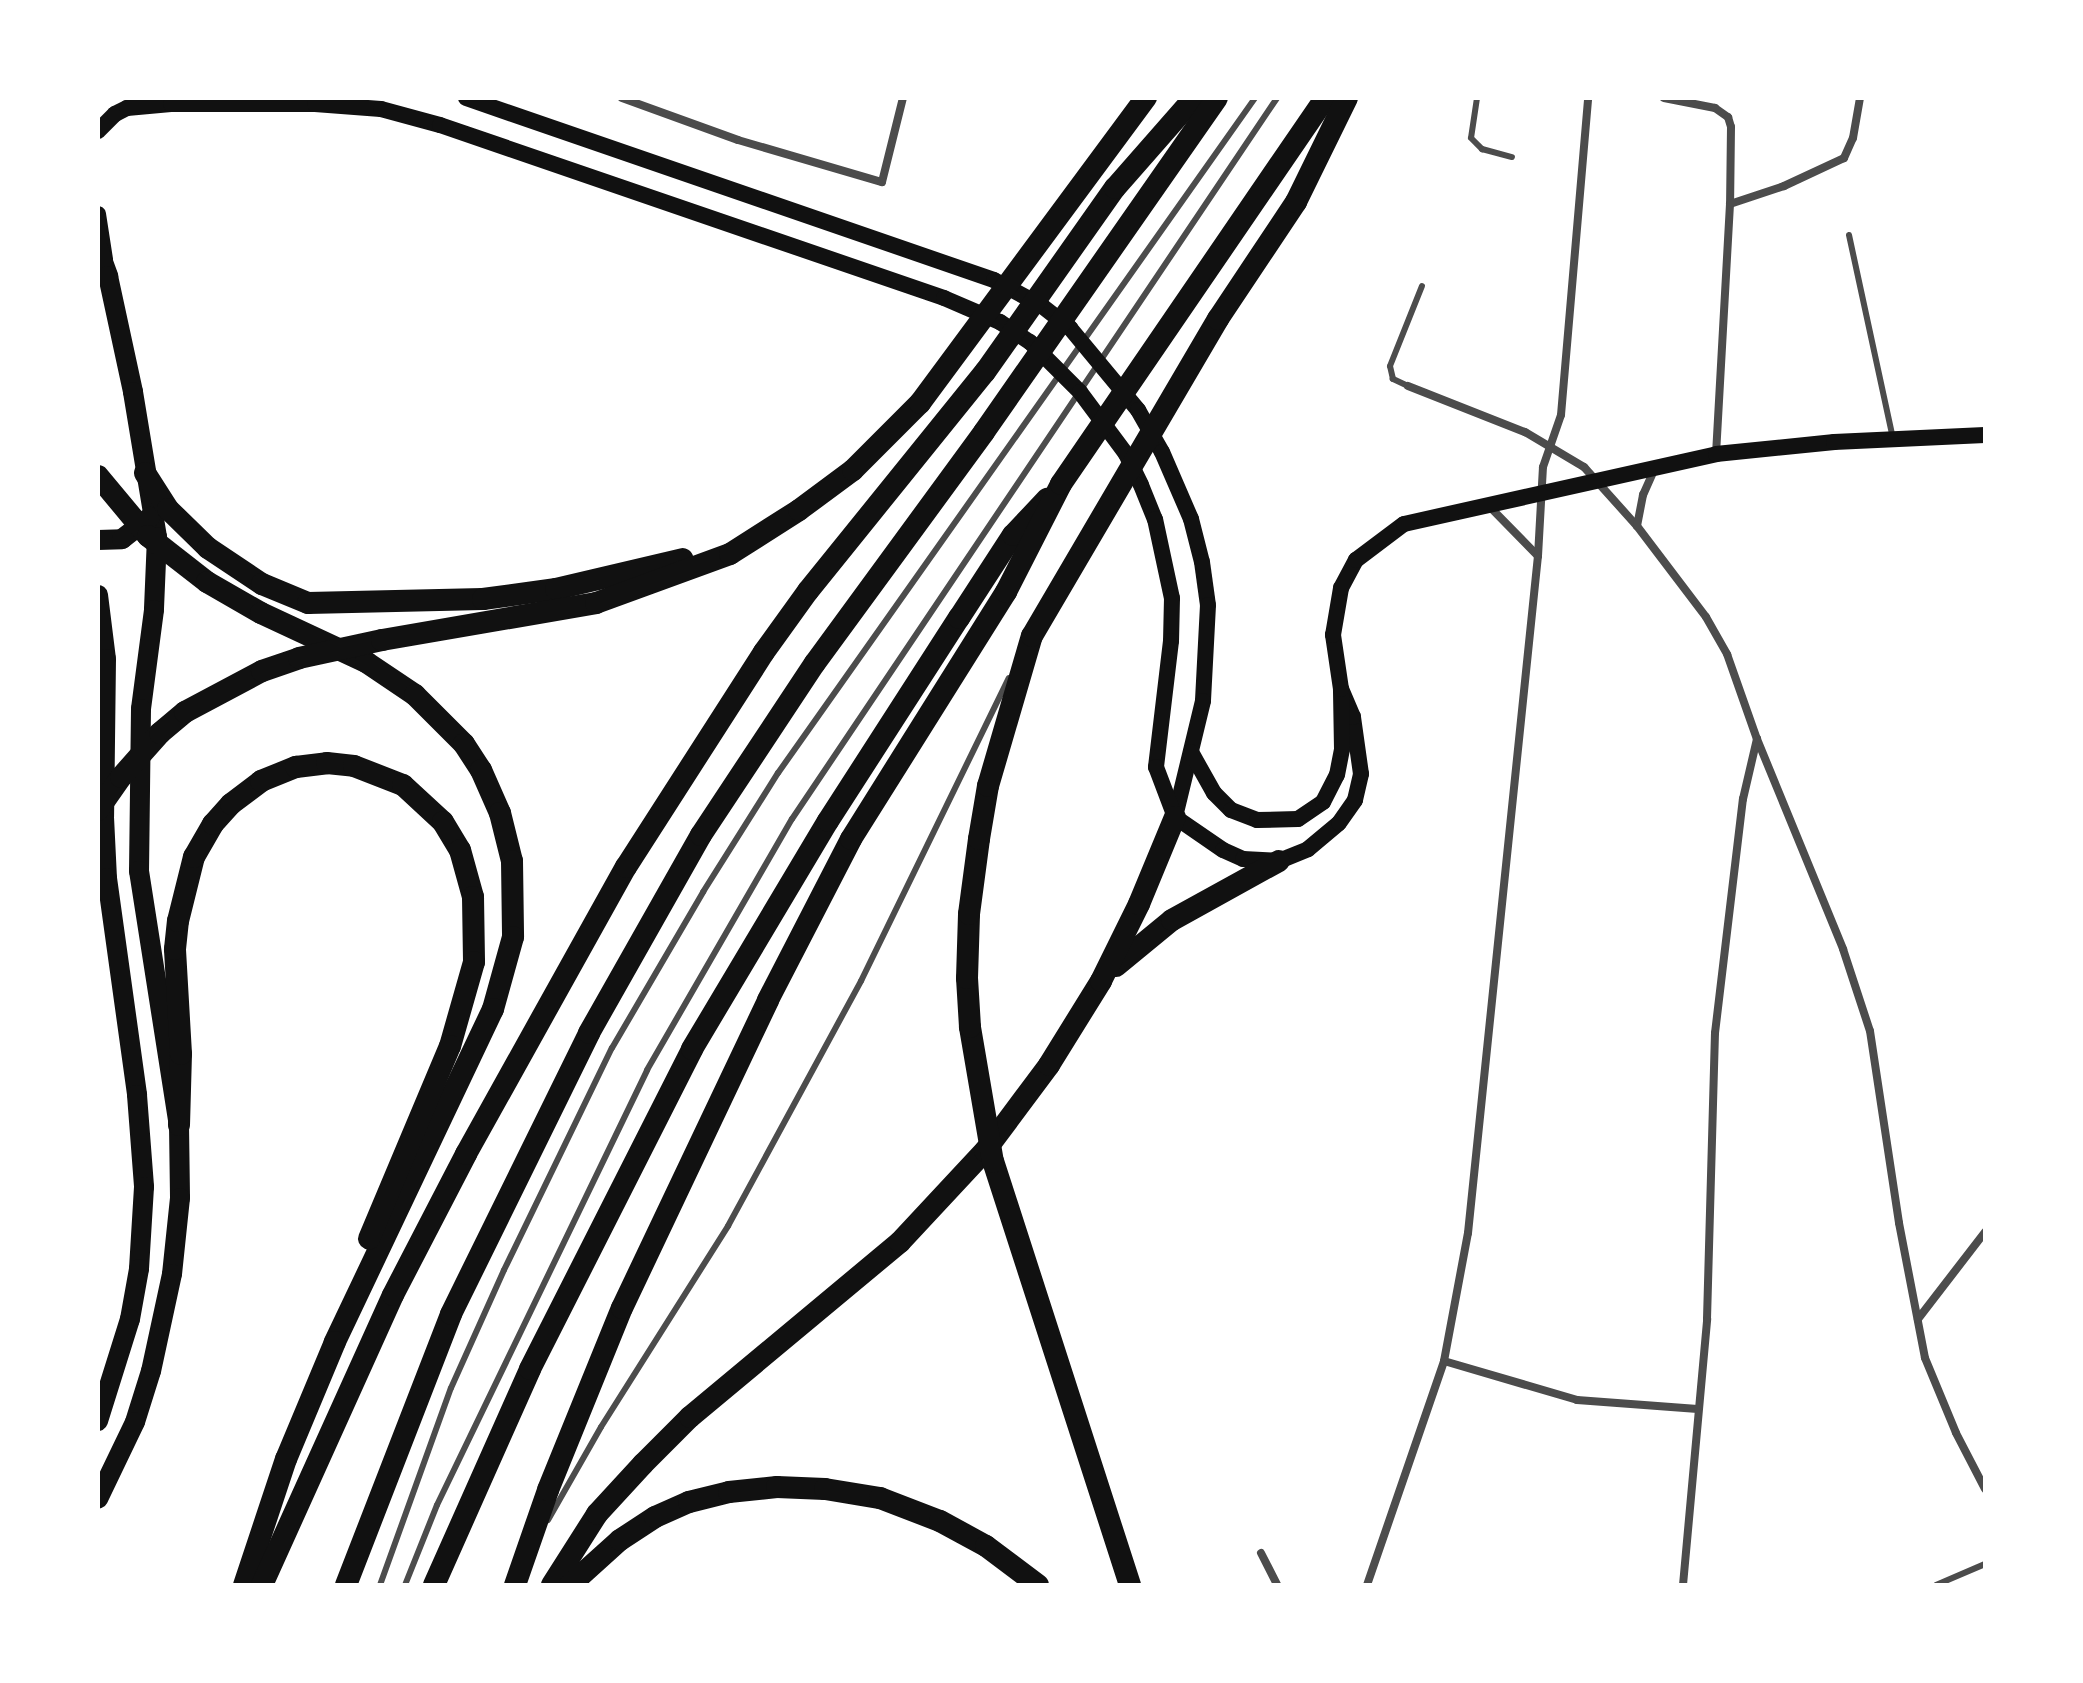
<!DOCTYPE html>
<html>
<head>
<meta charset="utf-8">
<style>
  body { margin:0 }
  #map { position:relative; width:2083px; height:1683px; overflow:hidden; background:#fff; font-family:Roboto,sans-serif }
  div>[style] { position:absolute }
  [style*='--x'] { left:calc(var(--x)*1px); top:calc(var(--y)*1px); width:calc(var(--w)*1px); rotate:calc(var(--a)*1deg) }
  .service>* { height:6px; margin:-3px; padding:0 3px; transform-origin:3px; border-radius:3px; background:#4c4c4c }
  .minor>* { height:8px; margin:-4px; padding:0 4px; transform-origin:4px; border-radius:4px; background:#4c4c4c }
  .secondary>* { height:16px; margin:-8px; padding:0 8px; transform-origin:8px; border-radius:8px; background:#111 }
  .primary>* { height:20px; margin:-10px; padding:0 10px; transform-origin:10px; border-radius:10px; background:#111 }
  .trunk>* { height:22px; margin:-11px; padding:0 11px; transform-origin:11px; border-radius:11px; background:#111 }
  span { translate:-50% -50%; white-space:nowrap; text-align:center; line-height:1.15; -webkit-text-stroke:6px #fff; paint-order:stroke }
  .frame { position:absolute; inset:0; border:100px solid #fff; pointer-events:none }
</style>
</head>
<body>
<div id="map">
  <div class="service">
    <i style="--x:1477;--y:98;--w:40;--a:98.5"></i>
    <i style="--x:1471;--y:138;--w:16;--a:45"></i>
    <i style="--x:1482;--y:149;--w:31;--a:15"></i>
    <i style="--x:1849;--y:235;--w:209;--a:77.8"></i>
    <i style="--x:1408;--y:386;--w:17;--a:-155"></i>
    <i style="--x:1393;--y:379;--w:13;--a:-103"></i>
    <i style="--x:1390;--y:366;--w:86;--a:-68.2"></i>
    <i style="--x:548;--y:1520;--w:107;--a:-60.3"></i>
    <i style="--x:601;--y:1427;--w:238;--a:-57.7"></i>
    <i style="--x:728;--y:1226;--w:279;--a:-61.5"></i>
    <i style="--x:861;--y:981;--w:337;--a:-64"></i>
    <i style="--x:380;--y:1585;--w:209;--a:-70.2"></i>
    <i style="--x:451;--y:1388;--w:129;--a:-65.8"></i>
    <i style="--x:504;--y:1270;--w:247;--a:-64.1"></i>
    <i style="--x:612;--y:1048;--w:181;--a:-59.7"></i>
    <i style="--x:703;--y:892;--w:141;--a:-57.8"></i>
    <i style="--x:778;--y:773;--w:827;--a:-54.75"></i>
    <i style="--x:405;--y:1585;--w:86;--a:-68.2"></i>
    <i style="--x:437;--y:1505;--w:483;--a:-64.2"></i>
    <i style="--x:647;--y:1070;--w:290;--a:-60"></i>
    <i style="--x:792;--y:819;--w:869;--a:-56.07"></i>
    <i style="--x:1936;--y:1585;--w:53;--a:-23.2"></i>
  </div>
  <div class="minor">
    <i style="--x:622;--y:98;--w:123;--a:19.9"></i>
    <i style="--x:738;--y:140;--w:150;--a:16.3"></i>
    <i style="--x:882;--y:182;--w:87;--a:-76"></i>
    <i style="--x:1664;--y:98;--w:52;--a:11.1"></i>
    <i style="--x:1715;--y:108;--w:16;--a:35"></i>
    <i style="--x:1728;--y:117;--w:10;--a:73"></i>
    <i style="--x:1731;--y:127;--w:77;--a:90.7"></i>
    <i style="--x:1730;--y:204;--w:250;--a:93.2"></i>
    <i style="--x:1730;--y:204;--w:57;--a:-18.4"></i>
    <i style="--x:1784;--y:186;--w:66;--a:-25"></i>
    <i style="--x:1844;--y:158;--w:22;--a:-66"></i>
    <i style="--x:1853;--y:138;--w:41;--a:-80.1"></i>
    <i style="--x:1408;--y:386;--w:126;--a:21.5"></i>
    <i style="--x:1525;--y:432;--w:69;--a:30.7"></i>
    <i style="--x:1584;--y:467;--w:79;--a:48.1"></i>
    <i style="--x:1637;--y:526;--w:114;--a:52.8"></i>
    <i style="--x:1706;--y:617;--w:43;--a:60.4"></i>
    <i style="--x:1727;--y:654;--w:90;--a:70.6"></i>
    <i style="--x:1757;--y:739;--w:227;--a:67.7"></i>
    <i style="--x:1843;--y:949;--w:86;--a:71.8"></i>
    <i style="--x:1870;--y:1031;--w:194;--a:81.4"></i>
    <i style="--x:1899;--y:1223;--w:137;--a:79.1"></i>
    <i style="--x:1925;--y:1358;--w:81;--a:67.5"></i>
    <i style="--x:1956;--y:1433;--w:63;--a:62.6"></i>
    <i style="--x:1488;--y:505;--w:71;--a:45.6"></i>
    <i style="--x:1637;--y:526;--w:32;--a:-79"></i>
    <i style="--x:1643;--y:495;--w:27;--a:-66"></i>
    <i style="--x:1918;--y:1319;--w:110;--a:-52.4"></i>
    <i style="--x:1444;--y:1361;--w:139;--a:16.3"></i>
    <i style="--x:1577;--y:1400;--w:121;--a:4.3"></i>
    <i style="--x:1261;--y:1553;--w:36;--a:63"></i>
    <i style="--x:1367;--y:1585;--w:237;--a:-71"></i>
    <i style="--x:1444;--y:1361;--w:130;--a:-79.4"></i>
    <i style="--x:1468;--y:1233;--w:681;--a:-84.1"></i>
    <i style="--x:1538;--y:556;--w:89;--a:-86.8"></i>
    <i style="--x:1543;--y:467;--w:55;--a:-70.9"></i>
    <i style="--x:1561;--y:415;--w:318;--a:-85.1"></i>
    <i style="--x:1683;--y:1585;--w:267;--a:-84.8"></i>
    <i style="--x:1707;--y:1319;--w:286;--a:-88.4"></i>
    <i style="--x:1715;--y:1033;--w:236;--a:-83.2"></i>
    <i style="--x:1743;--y:799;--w:62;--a:-76.9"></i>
  </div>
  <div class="secondary">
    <i style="--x:466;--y:98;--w:558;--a:19.02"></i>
    <i style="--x:994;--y:280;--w:55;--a:28.4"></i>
    <i style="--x:1042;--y:306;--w:36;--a:38"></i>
    <i style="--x:1070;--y:328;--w:107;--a:50.3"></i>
    <i style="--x:1138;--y:410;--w:48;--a:60.3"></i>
    <i style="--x:1162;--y:452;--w:73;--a:66.6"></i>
    <i style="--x:1191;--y:519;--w:44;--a:75.7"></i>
    <i style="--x:1202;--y:562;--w:43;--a:82.1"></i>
    <i style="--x:1208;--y:605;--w:96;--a:93"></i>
    <i style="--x:1203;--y:701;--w:119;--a:103.6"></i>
    <i style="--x:98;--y:131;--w:24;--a:-45"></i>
    <i style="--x:115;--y:114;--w:13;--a:-27"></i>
    <i style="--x:127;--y:108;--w:44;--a:-5.2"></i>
    <i style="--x:171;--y:104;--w:144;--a:0"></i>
    <i style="--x:315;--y:104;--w:66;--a:4.3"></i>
    <i style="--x:381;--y:109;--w:61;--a:15.2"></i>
    <i style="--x:440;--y:125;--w:533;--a:18.94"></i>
    <i style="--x:944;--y:298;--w:61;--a:23.2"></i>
    <i style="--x:1000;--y:322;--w:36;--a:34"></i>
    <i style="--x:1030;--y:342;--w:71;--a:45"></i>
    <i style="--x:1080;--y:392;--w:77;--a:53.4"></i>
    <i style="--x:1126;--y:454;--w:34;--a:64"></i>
    <i style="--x:1141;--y:485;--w:37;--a:68"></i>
    <i style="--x:1155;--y:519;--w:81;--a:77.9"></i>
    <i style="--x:1172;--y:598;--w:43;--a:91.3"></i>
    <i style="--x:1171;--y:641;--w:127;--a:96.8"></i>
    <i style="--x:1156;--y:767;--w:53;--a:69.2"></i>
    <i style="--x:1175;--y:817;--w:58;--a:34.5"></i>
    <i style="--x:1223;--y:850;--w:22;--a:24"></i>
    <i style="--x:1243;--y:859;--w:36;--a:3"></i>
    <i style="--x:1279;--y:861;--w:31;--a:-22"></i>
    <i style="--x:1308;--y:849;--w:40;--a:-40"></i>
    <i style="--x:1339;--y:823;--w:28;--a:-55"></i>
    <i style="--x:1355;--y:800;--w:27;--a:-77"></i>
    <i style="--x:1361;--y:774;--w:58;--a:-98"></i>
    <i style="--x:1353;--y:717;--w:30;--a:-113"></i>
    <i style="--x:98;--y:214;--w:46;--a:81.2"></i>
    <i style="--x:1191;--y:752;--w:47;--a:60.7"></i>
    <i style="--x:1214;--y:793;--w:24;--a:45"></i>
    <i style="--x:1231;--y:810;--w:28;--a:21"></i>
    <i style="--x:1257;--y:820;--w:41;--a:-1.4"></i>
    <i style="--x:1298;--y:819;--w:30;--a:-34"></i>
    <i style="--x:1323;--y:802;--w:30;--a:-63"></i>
    <i style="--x:1337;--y:775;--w:26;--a:-79"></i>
    <i style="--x:1342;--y:749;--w:60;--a:-91"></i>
    <i style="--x:1341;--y:689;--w:55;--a:-98.4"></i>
    <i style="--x:1333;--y:635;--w:48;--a:-80.3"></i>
    <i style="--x:1341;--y:588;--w:32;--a:-62"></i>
    <i style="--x:1356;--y:560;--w:60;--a:-36.9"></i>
    <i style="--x:1404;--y:524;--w:320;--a:-12.6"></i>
    <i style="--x:1716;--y:454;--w:119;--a:-5.8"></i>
    <i style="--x:1834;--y:442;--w:151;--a:-2.7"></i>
  </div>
  <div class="primary">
    <i style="--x:98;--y:248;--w:30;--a:70"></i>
    <i style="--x:108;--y:276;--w:119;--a:77.8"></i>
    <i style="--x:133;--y:392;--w:147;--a:80.6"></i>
    <i style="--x:157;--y:537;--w:73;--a:92.4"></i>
    <i style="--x:154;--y:610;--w:100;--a:97.5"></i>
    <i style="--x:141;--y:709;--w:162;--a:90.7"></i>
    <i style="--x:139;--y:871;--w:257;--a:81.1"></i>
    <i style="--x:179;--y:1125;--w:73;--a:89.2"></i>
    <i style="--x:180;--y:1198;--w:76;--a:96"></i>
    <i style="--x:172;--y:1274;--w:99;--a:102.2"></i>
    <i style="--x:151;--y:1371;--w:53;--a:107.4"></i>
    <i style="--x:135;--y:1422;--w:85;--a:115.7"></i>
    <i style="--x:98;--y:540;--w:24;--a:-2"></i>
    <i style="--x:122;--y:539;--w:36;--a:-38"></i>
    <i style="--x:98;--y:595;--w:64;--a:82.9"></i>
    <i style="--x:106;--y:659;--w:158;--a:90.7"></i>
    <i style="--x:104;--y:817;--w:61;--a:87.2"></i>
    <i style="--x:107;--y:878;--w:219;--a:82.1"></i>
    <i style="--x:137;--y:1095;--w:92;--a:85.6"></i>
    <i style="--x:144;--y:1187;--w:82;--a:93.5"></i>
    <i style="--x:139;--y:1269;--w:51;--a:100.2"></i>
    <i style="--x:130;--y:1319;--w:107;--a:107.4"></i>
  </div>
  <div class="trunk">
    <i style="--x:145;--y:473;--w:43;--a:57.4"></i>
    <i style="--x:168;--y:509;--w:56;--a:44.3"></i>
    <i style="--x:208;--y:548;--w:65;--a:33.7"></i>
    <i style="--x:262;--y:584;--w:50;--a:22.4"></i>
    <i style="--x:308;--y:603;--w:175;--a:-1.3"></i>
    <i style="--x:483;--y:599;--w:74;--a:-7.8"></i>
    <i style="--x:556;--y:589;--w:130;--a:-13.3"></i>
    <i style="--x:98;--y:476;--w:78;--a:50.2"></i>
    <i style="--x:148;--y:536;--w:75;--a:37.9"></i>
    <i style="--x:207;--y:582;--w:62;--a:29.9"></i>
    <i style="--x:261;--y:613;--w:116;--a:25"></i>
    <i style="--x:366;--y:662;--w:59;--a:34"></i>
    <i style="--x:415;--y:695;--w:69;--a:45"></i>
    <i style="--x:464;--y:744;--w:31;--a:57"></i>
    <i style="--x:481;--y:770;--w:47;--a:66.2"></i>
    <i style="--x:500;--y:813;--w:49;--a:76"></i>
    <i style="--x:512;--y:861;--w:76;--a:89.2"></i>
    <i style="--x:513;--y:937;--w:75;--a:105.5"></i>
    <i style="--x:493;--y:1009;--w:369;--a:115.4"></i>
    <i style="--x:335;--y:1342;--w:127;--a:112.7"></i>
    <i style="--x:286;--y:1459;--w:133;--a:108.4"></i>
    <i style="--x:98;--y:810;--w:40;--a:-55.1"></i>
    <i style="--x:121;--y:777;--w:59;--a:-48.4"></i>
    <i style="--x:160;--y:733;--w:33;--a:-40"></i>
    <i style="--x:185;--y:712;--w:87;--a:-28"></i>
    <i style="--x:262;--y:671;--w:39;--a:-19"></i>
    <i style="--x:299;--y:658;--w:85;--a:-12.2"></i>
    <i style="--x:382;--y:640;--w:217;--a:-9.8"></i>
    <i style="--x:596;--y:603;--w:143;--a:-20.1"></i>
    <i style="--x:730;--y:554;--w:82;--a:-32.5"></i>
    <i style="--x:799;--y:510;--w:67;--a:-36.5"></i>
    <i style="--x:853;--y:470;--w:95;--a:-45"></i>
    <i style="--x:920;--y:403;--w:380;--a:-53.5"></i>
    <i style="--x:1116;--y:966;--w:72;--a:-39.4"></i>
    <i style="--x:1172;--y:920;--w:122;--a:-28.9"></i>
    <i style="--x:179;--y:1125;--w:71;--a:-88.4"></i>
    <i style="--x:181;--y:1054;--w:105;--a:-93.3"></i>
    <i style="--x:175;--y:949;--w:28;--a:-84"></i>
    <i style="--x:178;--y:921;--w:66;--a:-76"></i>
    <i style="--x:194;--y:857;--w:38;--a:-60"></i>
    <i style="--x:213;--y:824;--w:27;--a:-48"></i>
    <i style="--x:231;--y:804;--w:38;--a:-37"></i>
    <i style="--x:261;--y:781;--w:38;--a:-22"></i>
    <i style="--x:296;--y:767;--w:31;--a:-7"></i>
    <i style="--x:327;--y:763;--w:27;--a:6"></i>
    <i style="--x:354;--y:766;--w:53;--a:21.2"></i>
    <i style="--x:403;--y:785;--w:54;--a:42.8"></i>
    <i style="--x:443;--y:822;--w:33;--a:59"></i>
    <i style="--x:460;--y:850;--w:49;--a:74.5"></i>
    <i style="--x:473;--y:897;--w:65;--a:89.1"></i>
    <i style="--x:474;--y:962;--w:87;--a:105.9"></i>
    <i style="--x:450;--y:1046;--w:209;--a:112.8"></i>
    <i style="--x:262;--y:1585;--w:318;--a:-65.7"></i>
    <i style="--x:393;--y:1295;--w:159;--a:-62.6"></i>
    <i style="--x:466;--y:1154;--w:329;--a:-60.9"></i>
    <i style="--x:626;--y:867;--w:255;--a:-57.3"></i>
    <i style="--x:764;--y:652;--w:75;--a:-54.2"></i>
    <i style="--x:808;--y:591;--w:282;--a:-51.1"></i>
    <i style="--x:985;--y:372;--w:225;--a:-54.8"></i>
    <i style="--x:1115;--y:188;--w:120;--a:-48.7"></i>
    <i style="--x:346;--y:1585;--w:291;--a:-68.8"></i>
    <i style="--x:451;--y:1314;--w:313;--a:-63.8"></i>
    <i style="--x:589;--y:1033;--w:227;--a:-60.5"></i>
    <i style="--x:701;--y:835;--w:206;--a:-56.5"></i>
    <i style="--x:815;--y:663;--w:286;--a:-53.8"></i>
    <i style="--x:984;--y:432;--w:407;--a:-55.1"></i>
    <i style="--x:434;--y:1585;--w:236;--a:-66"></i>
    <i style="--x:530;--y:1369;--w:359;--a:-63.1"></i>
    <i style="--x:692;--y:1049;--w:265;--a:-59.2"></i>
    <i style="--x:828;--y:821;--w:242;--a:-57.2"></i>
    <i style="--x:959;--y:618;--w:99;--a:-57"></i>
    <i style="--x:1013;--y:535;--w:50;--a:-46.6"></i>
    <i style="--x:515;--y:1585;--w:101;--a:-70.8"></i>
    <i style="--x:548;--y:1490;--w:196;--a:-67.9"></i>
    <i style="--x:622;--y:1308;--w:341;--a:-64.6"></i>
    <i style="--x:768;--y:1000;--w:181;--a:-62.7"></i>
    <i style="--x:851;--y:839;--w:292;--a:-57.9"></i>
    <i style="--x:1006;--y:592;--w:121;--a:-63"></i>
    <i style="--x:1061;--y:484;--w:468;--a:-55.6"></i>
    <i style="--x:552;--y:1585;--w:84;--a:-57.6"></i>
    <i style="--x:597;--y:1514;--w:68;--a:-47.4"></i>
    <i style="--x:643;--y:1464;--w:66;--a:-45"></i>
    <i style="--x:690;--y:1417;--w:273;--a:-39.8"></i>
    <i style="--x:900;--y:1242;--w:125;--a:-47"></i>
    <i style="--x:985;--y:1151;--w:107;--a:-53.3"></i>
    <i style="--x:1049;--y:1065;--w:99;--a:-58.2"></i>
    <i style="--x:1101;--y:981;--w:86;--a:-63.7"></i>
    <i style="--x:1139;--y:904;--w:94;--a:-67.5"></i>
    <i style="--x:570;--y:1585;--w:67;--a:-42"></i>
    <i style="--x:620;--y:1540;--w:42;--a:-33.3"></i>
    <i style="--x:655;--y:1517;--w:37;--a:-24"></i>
    <i style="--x:689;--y:1502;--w:41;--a:-14"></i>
    <i style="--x:729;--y:1492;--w:48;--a:-5.9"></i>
    <i style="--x:777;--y:1487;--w:48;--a:2.4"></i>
    <i style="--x:825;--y:1489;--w:56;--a:9.3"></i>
    <i style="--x:880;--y:1498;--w:64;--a:21"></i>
    <i style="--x:940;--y:1521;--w:52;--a:28.5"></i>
    <i style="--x:986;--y:1546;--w:65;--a:36.9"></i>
    <i style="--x:1130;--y:1585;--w:445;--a:-107.9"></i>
    <i style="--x:993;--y:1162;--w:137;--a:-99.7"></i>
    <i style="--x:970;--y:1027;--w:49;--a:-93.5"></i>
    <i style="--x:967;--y:978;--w:64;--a:-88.2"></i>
    <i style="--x:969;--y:914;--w:76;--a:-82.4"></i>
    <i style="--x:979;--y:839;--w:54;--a:-80.4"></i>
    <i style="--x:988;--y:786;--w:156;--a:-73.7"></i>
    <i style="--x:1032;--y:636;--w:368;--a:-59.6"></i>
    <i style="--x:1218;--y:319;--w:141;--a:-56.3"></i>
    <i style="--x:1296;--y:202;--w:116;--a:-63.9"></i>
  </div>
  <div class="frame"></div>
</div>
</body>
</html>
